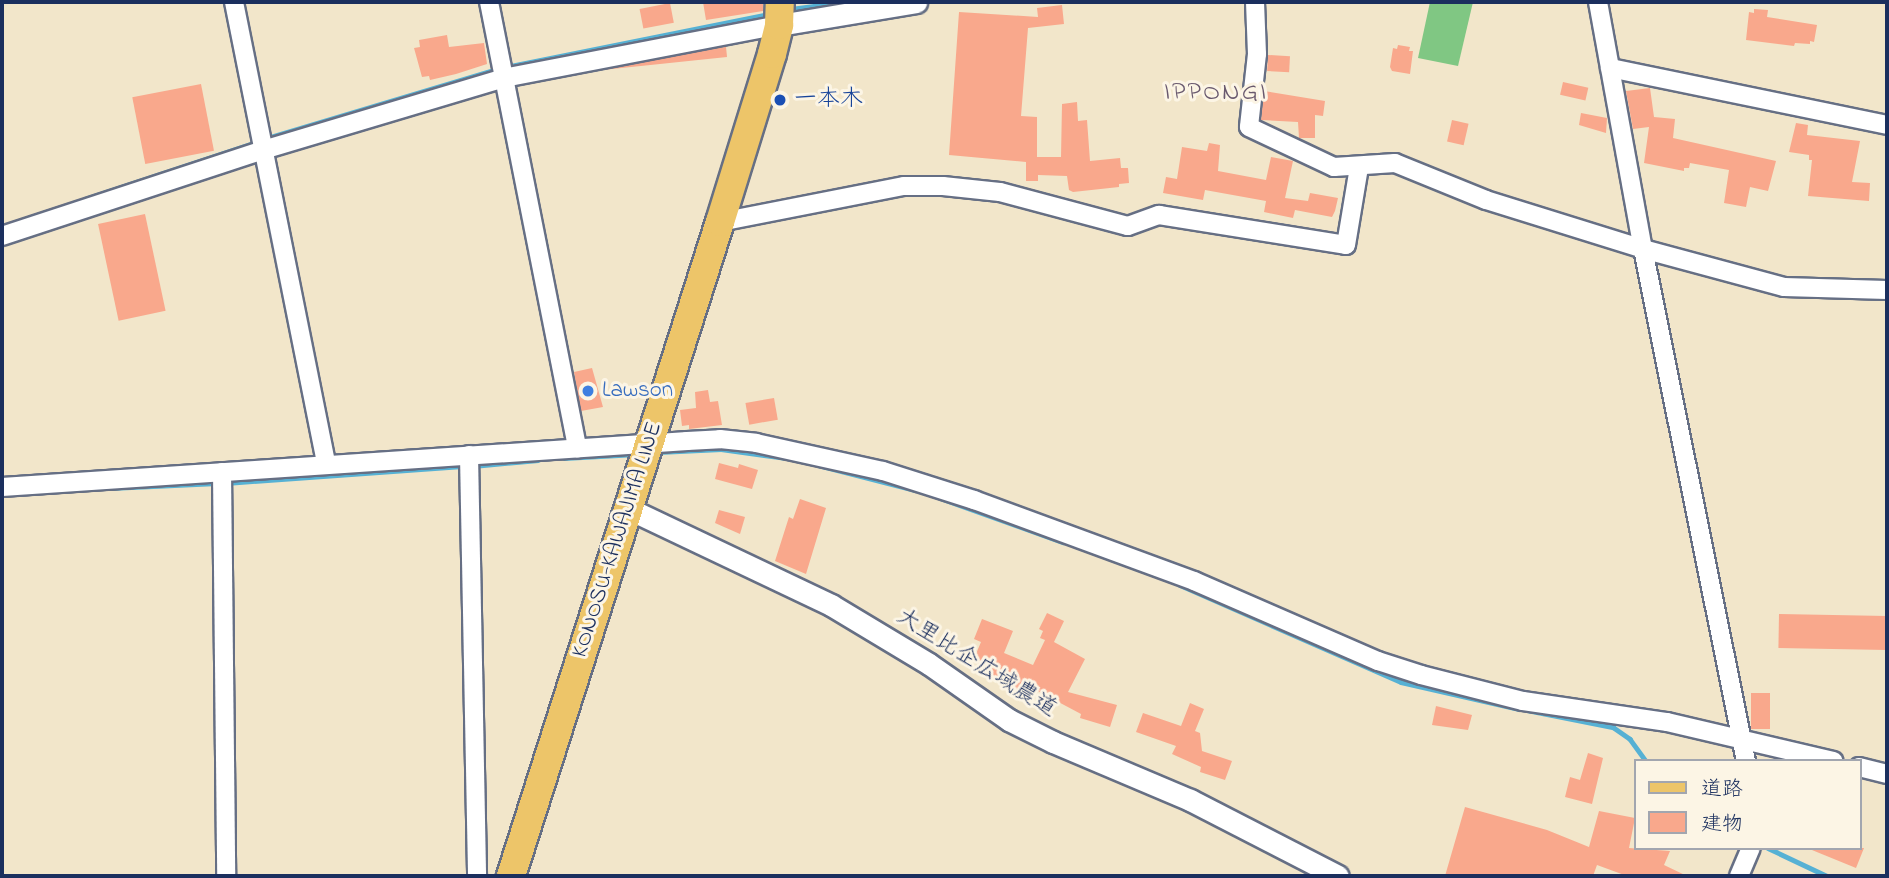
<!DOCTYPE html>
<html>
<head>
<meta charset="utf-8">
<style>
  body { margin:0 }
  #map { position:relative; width:1889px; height:878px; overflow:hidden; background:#f2e6ca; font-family:"Indie Flower","Klee One",sans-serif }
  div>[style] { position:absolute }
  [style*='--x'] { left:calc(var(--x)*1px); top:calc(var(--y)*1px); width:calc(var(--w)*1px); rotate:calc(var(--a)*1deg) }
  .green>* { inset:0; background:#80c783 }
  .stream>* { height:4.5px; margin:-2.25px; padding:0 2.25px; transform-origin:2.25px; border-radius:2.25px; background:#56b1d4 }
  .building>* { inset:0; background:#f9a88c; transform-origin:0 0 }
  .roads { filter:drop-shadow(2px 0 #666f84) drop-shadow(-2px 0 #666f84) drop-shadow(0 2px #666f84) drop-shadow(0 -2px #666f84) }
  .minor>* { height:18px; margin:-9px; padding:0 9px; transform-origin:9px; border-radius:9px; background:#fff }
  .tertiary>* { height:21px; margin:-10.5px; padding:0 10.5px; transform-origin:10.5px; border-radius:10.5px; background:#fff }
  .primary>* { height:28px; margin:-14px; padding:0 14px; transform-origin:14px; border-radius:14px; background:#edc569 }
  .dots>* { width:19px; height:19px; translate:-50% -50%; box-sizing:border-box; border:4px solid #fcf5e5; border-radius:50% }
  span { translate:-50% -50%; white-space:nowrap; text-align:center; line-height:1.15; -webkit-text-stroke:6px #fcf5e5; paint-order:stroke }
  .transit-label { font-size:23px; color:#164399 }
  .left { translate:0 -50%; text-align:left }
  .shop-label { font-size:23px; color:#366cbe }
  .street-label { font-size:23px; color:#1b2f5e }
  .quarter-label { font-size:26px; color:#69596e; letter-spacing:2px }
  .frame { position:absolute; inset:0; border:4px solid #1b2f5e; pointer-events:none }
  .legend { position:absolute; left:1634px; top:759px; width:228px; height:91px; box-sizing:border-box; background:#fcf5e5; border:2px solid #a2a6af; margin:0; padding:9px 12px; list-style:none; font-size:21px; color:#1b2f5e }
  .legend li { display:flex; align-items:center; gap:14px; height:35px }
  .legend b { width:35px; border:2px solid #a2a6af }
</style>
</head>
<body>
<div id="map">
  <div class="green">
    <i style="clip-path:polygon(1430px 2px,1473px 2px,1458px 66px,1418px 58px)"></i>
  </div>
  <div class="stream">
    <i style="--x:791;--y:9;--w:53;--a:-7.5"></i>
    <i style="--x:506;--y:67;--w:267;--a:-11.4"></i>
    <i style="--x:264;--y:139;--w:244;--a:-16.7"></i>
    <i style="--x:85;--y:199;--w:180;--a:-18.4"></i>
    <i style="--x:658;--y:452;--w:63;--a:-2.7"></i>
    <i style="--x:721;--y:449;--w:66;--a:7.9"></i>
    <i style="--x:564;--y:458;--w:72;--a:-3.2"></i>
    <i style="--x:818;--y:465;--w:100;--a:14.5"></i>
    <i style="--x:473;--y:466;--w:65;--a:-5.3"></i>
    <i style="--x:226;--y:483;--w:240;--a:-4.1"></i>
    <i style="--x:110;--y:488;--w:107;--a:-2.7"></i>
    <i style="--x:940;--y:498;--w:131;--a:19.7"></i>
    <i style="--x:1180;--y:585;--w:241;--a:23.7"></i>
    <i style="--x:1401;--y:682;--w:121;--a:12.9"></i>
    <i style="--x:1527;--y:710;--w:88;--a:11.2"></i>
    <i style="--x:1613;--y:727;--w:21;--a:35"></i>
    <i style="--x:1630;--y:739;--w:27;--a:54"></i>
    <i style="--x:1768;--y:848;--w:65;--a:25.4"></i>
  </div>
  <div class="building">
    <i style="clip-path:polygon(703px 2px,763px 2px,763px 11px,706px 20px)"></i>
    <i style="left:670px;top:3px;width:20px;height:31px;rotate:79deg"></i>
    <i style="clip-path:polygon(1062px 5px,1064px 24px,1028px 28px,1021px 116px,1037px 117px,1037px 157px,1061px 157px,1062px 104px,1077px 102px,1078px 121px,1087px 120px,1090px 161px,1120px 158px,1121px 168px,1128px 168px,1129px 183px,1119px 184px,1119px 187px,1073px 192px,1069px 190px,1067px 176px,1038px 175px,1038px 181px,1026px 181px,1026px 162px,949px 155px,959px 12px,1038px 17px,1037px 8px)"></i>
    <i style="clip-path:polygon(1754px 9px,1768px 10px,1767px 17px,1817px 25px,1814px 42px,1810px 41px,1810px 44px,1795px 43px,1794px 46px,1746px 40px,1749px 12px,1754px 13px)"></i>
    <i style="clip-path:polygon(447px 35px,449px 47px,484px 43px,487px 64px,456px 74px,430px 80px,429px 76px,422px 77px,414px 48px,420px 47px,419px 40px)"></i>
    <i style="clip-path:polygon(1398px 45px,1410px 47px,1409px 51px,1413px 51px,1410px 74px,1392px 71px,1390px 67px,1393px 48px,1397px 49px)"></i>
    <i style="left:726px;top:47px;width:10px;height:135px;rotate:84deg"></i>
    <i style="left:1268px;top:55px;width:22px;height:16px;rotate:3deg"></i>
    <i style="left:1563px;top:82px;width:26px;height:13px;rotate:13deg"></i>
    <i style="left:201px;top:84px;width:68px;height:70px;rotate:79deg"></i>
    <i style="clip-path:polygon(1650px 88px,1654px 117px,1675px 119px,1673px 138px,1776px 161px,1768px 191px,1750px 187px,1746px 207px,1724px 203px,1729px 170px,1690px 163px,1689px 168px,1684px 168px,1684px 171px,1644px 163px,1649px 127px,1633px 129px,1626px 91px)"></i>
    <i style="clip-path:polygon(1264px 91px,1325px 101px,1323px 116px,1315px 115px,1315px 138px,1299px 138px,1298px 122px,1261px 120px)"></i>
    <i style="clip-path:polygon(1581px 113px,1607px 118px,1606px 133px,1579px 125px)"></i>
    <i style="left:1452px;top:120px;width:17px;height:22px;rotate:13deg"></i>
    <i style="clip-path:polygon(1796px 123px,1808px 125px,1807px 135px,1860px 141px,1852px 182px,1870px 183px,1869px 201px,1808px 196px,1812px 160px,1809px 160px,1809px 155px,1789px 152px)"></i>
    <i style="clip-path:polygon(1209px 143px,1220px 145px,1218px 171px,1266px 180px,1271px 157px,1293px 161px,1285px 198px,1308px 201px,1310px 193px,1338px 198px,1335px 211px,1332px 217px,1295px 210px,1293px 218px,1264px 212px,1266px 201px,1205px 190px,1203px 200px,1163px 193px,1166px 177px,1177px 179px,1182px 147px,1207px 151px)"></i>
    <i style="left:145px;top:214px;width:99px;height:48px;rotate:78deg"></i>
    <i style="clip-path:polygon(592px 368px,603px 407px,581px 411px,574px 372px)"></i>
    <i style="clip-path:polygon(708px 390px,710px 402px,718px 401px,722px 425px,689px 429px,689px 425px,682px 426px,680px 410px,696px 408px,695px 392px)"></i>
    <i style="left:774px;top:398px;width:22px;height:29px;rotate:80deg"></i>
    <i style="clip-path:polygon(719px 463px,738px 468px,739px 464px,758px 470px,752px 489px,715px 479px)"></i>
    <i style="clip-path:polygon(800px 499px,826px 508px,806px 574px,775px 561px,789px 517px,793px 519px)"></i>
    <i style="clip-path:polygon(719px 510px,745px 517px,740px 534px,715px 523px)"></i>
    <i style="clip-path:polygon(1047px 613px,1064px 621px,1054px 642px,1085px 659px,1068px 692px,1117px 705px,1110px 727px,1080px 718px,1081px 714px,1034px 689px,1030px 695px,982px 673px,986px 667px,973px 661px,981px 642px,974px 639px,982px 619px,1013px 631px,1004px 653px,1033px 665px,1045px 640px,1040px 638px,1043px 631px,1039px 629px)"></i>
    <i style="left:1779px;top:614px;width:108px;height:34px;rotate:1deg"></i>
    <i style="left:1770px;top:693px;width:36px;height:19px;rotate:90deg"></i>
    <i style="clip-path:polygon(1190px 703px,1204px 709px,1195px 731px,1200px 733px,1202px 751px,1232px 761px,1225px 780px,1200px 772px,1201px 767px,1172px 754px,1176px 746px,1136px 732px,1143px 713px,1181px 726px)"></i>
    <i style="clip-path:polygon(1436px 706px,1472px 715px,1468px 730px,1432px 725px)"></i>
    <i style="clip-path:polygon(1588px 753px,1603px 758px,1592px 804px,1565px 797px,1570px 777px,1580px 780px)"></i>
    <i style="clip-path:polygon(1465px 807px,1547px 830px,1589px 847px,1599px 811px,1635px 818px,1629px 848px,1670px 851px,1664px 865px,1687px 876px,1627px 876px,1597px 865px,1593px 876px,1445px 876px)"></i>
    <i style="clip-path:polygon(1807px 848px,1864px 848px,1856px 868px)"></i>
  </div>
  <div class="roads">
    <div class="minor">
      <i style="--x:234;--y:2;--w:471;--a:78.7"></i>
      <i style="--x:489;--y:2;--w:455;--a:78.8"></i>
      <i style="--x:1255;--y:2;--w:52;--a:87.8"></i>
      <i style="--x:1257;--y:54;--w:73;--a:96.3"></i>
      <i style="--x:1249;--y:127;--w:94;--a:25.2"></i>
      <i style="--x:1334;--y:167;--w:61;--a:-3.8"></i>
      <i style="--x:1395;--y:163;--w:98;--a:22.1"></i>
      <i style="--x:1486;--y:200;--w:164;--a:17.3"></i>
      <i style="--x:1643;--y:249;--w:146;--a:15.1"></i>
      <i style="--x:1784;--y:287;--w:103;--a:1.7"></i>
      <i style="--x:1598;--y:2;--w:251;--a:79.7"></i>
      <i style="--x:1643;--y:249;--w:522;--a:78.63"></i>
      <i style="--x:1610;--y:68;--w:283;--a:11.6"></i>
      <i style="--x:720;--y:222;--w:187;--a:-11.1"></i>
      <i style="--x:904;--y:186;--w:39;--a:0"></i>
      <i style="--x:943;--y:186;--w:57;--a:6"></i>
      <i style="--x:1000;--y:192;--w:132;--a:14.9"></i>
      <i style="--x:1128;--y:226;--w:33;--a:-20"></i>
      <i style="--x:1159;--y:215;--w:189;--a:9.1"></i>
      <i style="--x:1346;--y:245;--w:79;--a:-80.5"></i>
      <i style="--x:2;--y:236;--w:275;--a:-18.2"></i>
      <i style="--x:263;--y:150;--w:252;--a:-16.6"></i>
      <i style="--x:504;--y:78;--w:280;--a:-10.9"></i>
      <i style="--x:469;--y:455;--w:421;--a:88.9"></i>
      <i style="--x:222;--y:472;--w:404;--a:89.4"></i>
      <i style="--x:2;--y:487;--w:687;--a:-3.84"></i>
      <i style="--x:687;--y:441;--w:33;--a:-3"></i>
      <i style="--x:720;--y:439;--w:36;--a:6"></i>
      <i style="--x:756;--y:443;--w:130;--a:12.4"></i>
      <i style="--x:883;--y:471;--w:96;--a:17.7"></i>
      <i style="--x:974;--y:500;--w:234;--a:20.2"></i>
      <i style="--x:1194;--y:581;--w:201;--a:23.5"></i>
      <i style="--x:1378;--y:661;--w:45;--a:18"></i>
      <i style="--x:1421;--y:675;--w:105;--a:14.3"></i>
      <i style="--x:1523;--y:701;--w:146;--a:8.3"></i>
      <i style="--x:1667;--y:722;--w:171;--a:13.2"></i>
      <i style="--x:1859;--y:767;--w:29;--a:14"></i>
      <i style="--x:1739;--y:876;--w:30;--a:-67"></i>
    </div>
    <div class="tertiary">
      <i style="--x:779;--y:25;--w:139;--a:-9.5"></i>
      <i style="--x:627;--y:508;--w:226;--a:25.4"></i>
      <i style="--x:831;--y:605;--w:114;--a:31"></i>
      <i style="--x:929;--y:664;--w:98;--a:35"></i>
      <i style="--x:1009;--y:720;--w:49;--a:26.6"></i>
      <i style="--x:1053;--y:742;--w:149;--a:22.9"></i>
      <i style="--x:1190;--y:800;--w:166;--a:27.2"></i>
    </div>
    <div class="primary">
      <i style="--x:511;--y:876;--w:687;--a:-72.28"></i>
      <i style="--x:720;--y:222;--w:176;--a:-72.8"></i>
      <i style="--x:772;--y:54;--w:30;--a:-76"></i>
      <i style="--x:779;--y:25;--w:23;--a:-88"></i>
    </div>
  </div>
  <div class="dots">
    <i style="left:780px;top:100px;background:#1a4fb4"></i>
    <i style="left:588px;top:391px;background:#3f7fe0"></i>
  </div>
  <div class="transit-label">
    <span class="left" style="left:794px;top:100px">一本木</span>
  </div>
  <div class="shop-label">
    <span class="left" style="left:602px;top:391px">Lawson</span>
  </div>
  <div class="street-label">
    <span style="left:618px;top:540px;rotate:-72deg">KONOSU-KAWAJIMA LINE</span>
    <span style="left:976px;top:664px;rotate:32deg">大里比企広域農道</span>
  </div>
  <div class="quarter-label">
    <span style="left:1216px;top:94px">IPPONGI</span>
  </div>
  <div class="frame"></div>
  <ul class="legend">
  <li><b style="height:9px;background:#edc569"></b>道路</li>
  <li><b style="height:19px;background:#f9a88c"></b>建物</li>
  </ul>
</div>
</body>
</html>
